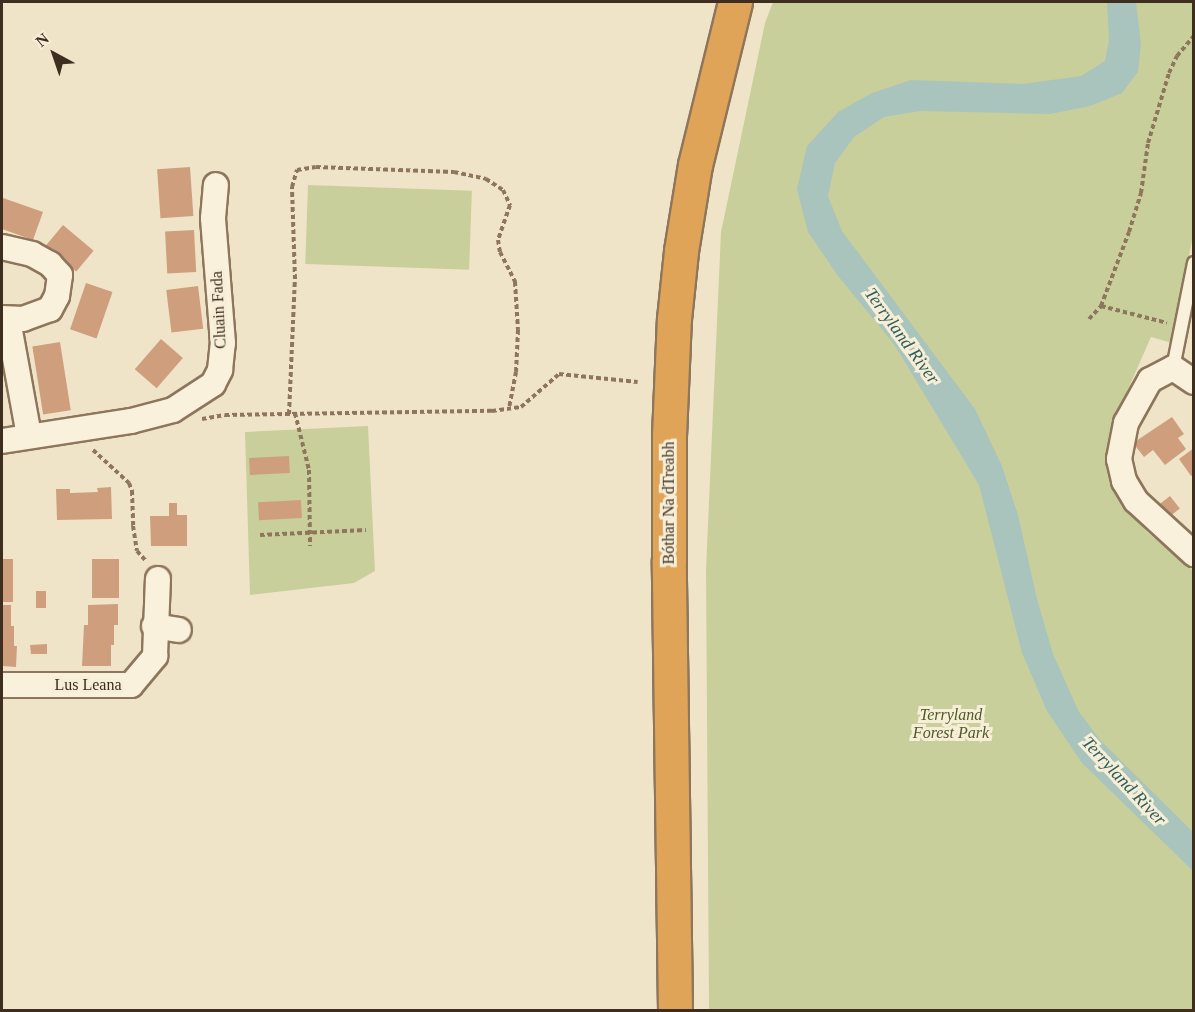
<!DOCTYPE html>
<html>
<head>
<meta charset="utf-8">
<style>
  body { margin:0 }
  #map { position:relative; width:1195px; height:1012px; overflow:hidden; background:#f0e4c8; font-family:Georgia,serif }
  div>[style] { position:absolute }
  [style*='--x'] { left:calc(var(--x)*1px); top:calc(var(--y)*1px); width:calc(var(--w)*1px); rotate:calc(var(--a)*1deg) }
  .green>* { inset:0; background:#c9cf9b; transform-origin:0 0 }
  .water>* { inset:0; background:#a9c4bc }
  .building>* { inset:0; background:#cf9f7d; transform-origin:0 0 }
  .path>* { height:4px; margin-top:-2px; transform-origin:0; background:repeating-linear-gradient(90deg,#8d765c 0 4.5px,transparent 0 7.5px) }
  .roads { filter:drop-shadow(2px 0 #8d765c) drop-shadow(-2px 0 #8d765c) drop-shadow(0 2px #8d765c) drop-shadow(0 -2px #8d765c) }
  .lane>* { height:12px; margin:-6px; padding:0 6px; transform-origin:6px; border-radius:6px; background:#faf1dc }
  .street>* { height:24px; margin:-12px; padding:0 12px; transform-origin:12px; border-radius:12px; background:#faf1dc }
  .highway>* { height:33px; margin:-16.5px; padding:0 16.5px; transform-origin:16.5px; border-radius:16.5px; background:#e0a458 }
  span { translate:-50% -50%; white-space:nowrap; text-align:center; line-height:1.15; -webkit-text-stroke:6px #f7eed8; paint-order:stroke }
  .street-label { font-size:16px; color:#3d2e20 }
  .park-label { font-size:16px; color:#4d5a26; font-style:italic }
  .water-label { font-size:18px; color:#2f5d5a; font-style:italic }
  .frame { position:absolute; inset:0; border:3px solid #3d2e20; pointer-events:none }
  .north { position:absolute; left:24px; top:24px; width:60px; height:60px; -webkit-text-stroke:4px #f7eed8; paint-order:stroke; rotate:320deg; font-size:16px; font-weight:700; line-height:24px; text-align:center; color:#3d2e20 }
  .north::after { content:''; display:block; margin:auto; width:21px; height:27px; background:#3d2e20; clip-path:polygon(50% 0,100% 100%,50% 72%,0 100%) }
</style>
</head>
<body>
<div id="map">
  <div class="green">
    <i style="clip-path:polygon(773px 2px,1193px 2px,1193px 235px,1172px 343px,1151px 337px,1111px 428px,1107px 455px,1111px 482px,1120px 502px,1147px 532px,1193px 571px,1193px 1010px,709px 1010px,706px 569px,721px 232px,765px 23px)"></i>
    <i style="left:308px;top:185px;width:164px;height:79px;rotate:2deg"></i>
    <i style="clip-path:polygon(368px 426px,375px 571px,354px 583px,250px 595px,245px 432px)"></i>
  </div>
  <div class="water">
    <i style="clip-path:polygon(1107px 2px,1136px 2px,1141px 44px,1138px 72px,1122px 93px,1090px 106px,1050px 114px,920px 111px,884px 117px,854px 137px,835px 163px,828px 196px,842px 231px,975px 409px,1002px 466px,1018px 515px,1037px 599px,1053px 654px,1079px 712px,1101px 741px,1193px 832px,1193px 871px,1082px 763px,1047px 711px,1022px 653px,979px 485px,894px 344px,838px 276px,808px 232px,797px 189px,807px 146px,838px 112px,872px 93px,911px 80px,1023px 84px,1081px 76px,1105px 61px,1109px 40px)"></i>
  </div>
  <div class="building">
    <i style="left:190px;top:167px;width:49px;height:33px;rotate:86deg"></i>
    <i style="clip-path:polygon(3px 198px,43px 212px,33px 240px,2px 229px)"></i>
    <i style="left:63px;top:225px;width:40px;height:27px;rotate:40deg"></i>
    <i style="left:194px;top:230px;width:42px;height:29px;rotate:87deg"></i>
    <i style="left:86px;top:283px;width:28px;height:49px;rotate:19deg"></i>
    <i style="left:198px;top:286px;width:43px;height:32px;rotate:83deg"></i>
    <i style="left:161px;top:339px;width:29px;height:40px;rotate:41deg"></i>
    <i style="left:60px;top:342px;width:69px;height:28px;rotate:81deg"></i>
    <i style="clip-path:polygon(1172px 417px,1184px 434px,1178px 438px,1186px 449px,1165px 465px,1153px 450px,1144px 457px,1133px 443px)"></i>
    <i style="clip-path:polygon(1194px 448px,1194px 474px,1191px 476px,1179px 459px)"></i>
    <i style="left:289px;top:456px;width:17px;height:40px;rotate:87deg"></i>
    <i style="clip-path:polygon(111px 487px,112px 519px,57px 520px,56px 489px,70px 489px,70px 493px,98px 492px,97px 488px)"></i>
    <i style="left:1170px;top:496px;width:16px;height:13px;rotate:52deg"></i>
    <i style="left:301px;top:500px;width:18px;height:43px;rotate:87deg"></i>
    <i style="clip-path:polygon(169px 503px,177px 503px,177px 515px,187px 515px,187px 546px,151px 546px,150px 516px,169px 516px)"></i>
    <i style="left:2px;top:559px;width:11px;height:43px"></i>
    <i style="left:92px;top:559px;width:27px;height:39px"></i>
    <i style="left:46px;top:591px;width:17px;height:10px;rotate:90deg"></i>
    <i style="clip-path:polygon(118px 604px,118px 625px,114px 625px,114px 645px,111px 645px,111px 666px,82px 666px,84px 625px,88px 625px,88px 605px)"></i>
    <i style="clip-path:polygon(2px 605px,11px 605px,11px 626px,14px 626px,14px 646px,17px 646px,16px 667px,2px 666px)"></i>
    <i style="clip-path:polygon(47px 644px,47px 654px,31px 654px,30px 645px)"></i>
  </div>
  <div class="path">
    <i style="--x:1101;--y:306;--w:68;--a:14.4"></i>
    <i style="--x:1089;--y:319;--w:18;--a:-47"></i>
    <i style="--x:1101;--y:306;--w:79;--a:-69.3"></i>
    <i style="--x:1129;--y:232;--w:41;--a:-72.9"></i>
    <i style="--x:1141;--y:193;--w:50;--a:-82"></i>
    <i style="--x:1148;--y:143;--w:73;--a:-73.3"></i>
    <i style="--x:1169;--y:73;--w:19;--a:-65"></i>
    <i style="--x:1177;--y:56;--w:26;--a:-50"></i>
    <i style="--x:295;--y:413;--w:59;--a:76.2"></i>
    <i style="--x:309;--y:470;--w:76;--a:89.2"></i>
    <i style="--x:289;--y:414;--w:135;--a:-87.5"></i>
    <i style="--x:295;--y:279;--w:92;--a:-91.9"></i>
    <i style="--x:292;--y:187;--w:18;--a:-74"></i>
    <i style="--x:297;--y:170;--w:19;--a:-9"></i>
    <i style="--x:316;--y:167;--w:138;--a:2.1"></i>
    <i style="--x:454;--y:172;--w:33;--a:12"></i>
    <i style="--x:486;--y:179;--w:20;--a:33"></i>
    <i style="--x:503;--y:190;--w:17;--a:65"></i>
    <i style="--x:510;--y:205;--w:37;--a:109"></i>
    <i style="--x:498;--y:240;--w:12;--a:81"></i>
    <i style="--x:500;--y:252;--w:34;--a:63"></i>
    <i style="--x:515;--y:282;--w:48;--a:86.4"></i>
    <i style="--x:518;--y:330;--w:42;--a:92.7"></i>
    <i style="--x:516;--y:372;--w:37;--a:101"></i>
    <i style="--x:202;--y:419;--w:23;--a:-10"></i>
    <i style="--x:225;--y:415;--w:267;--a:-0.9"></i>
    <i style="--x:492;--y:411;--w:29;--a:-8"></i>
    <i style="--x:521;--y:407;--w:50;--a:-41"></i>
    <i style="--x:559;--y:374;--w:79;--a:5.8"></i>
    <i style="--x:93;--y:450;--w:49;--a:42.5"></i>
    <i style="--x:129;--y:483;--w:9;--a:69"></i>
    <i style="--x:132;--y:491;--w:35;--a:88"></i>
    <i style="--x:133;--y:526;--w:25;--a:81"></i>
    <i style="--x:137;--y:551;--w:15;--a:48"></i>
    <i style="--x:260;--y:535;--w:106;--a:-2.7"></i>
  </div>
  <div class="roads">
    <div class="lane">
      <i style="--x:1173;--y:368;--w:107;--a:-78.7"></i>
    </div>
    <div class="street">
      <i style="--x:2;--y:247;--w:31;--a:13"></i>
      <i style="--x:32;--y:254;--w:21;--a:29"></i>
      <i style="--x:50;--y:264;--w:15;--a:48"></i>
      <i style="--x:60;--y:275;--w:21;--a:98"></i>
      <i style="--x:57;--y:296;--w:15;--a:118"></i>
      <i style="--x:50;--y:309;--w:29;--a:160"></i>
      <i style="--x:23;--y:319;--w:21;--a:-177"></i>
      <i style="--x:8;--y:320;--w:118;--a:79.7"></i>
      <i style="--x:1194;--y:382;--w:25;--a:-146"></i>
      <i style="--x:1173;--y:368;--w:26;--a:152"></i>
      <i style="--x:1150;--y:380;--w:49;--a:119.2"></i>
      <i style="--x:1126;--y:423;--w:37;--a:101"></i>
      <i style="--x:1119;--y:459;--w:23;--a:77"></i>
      <i style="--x:1124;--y:481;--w:23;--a:59"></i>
      <i style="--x:1136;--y:501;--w:79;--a:42.4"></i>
      <i style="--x:2;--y:441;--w:131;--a:-8.8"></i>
      <i style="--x:131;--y:421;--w:43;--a:-14.7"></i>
      <i style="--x:173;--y:410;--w:48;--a:-33"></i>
      <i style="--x:213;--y:384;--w:16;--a:-63"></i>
      <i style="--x:220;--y:370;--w:27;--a:-84"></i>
      <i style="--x:223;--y:343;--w:125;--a:-94.6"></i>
      <i style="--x:213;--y:218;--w:33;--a:-85"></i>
      <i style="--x:154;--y:626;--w:25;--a:9"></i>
      <i style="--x:2;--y:685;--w:129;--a:0"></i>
      <i style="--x:131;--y:685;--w:38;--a:-50"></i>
      <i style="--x:155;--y:656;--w:77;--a:-87.8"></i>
    </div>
    <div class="highway">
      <i style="--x:675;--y:1010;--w:450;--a:-90.8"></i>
      <i style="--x:669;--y:560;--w:124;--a:-90"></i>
      <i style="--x:669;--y:436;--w:117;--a:-87.6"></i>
      <i style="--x:674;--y:319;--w:68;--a:-84.1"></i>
      <i style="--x:681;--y:251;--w:87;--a:-80.8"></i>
      <i style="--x:695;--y:165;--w:168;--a:-76.2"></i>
    </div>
  </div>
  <div class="street-label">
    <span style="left:219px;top:310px;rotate:-93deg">Cluain Fada</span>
    <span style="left:669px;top:503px;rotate:-90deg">Bóthar Na dTreabh</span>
    <span style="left:88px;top:685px">Lus Leana</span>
  </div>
  <div class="park-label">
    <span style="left:951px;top:724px">Terryland<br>Forest Park</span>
  </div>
  <div class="water-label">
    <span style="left:902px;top:336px;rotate:54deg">Terryland River</span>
    <span style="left:1124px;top:781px;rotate:47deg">Terryland River</span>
  </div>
  <div class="frame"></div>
  <div class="north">N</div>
</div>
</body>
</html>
